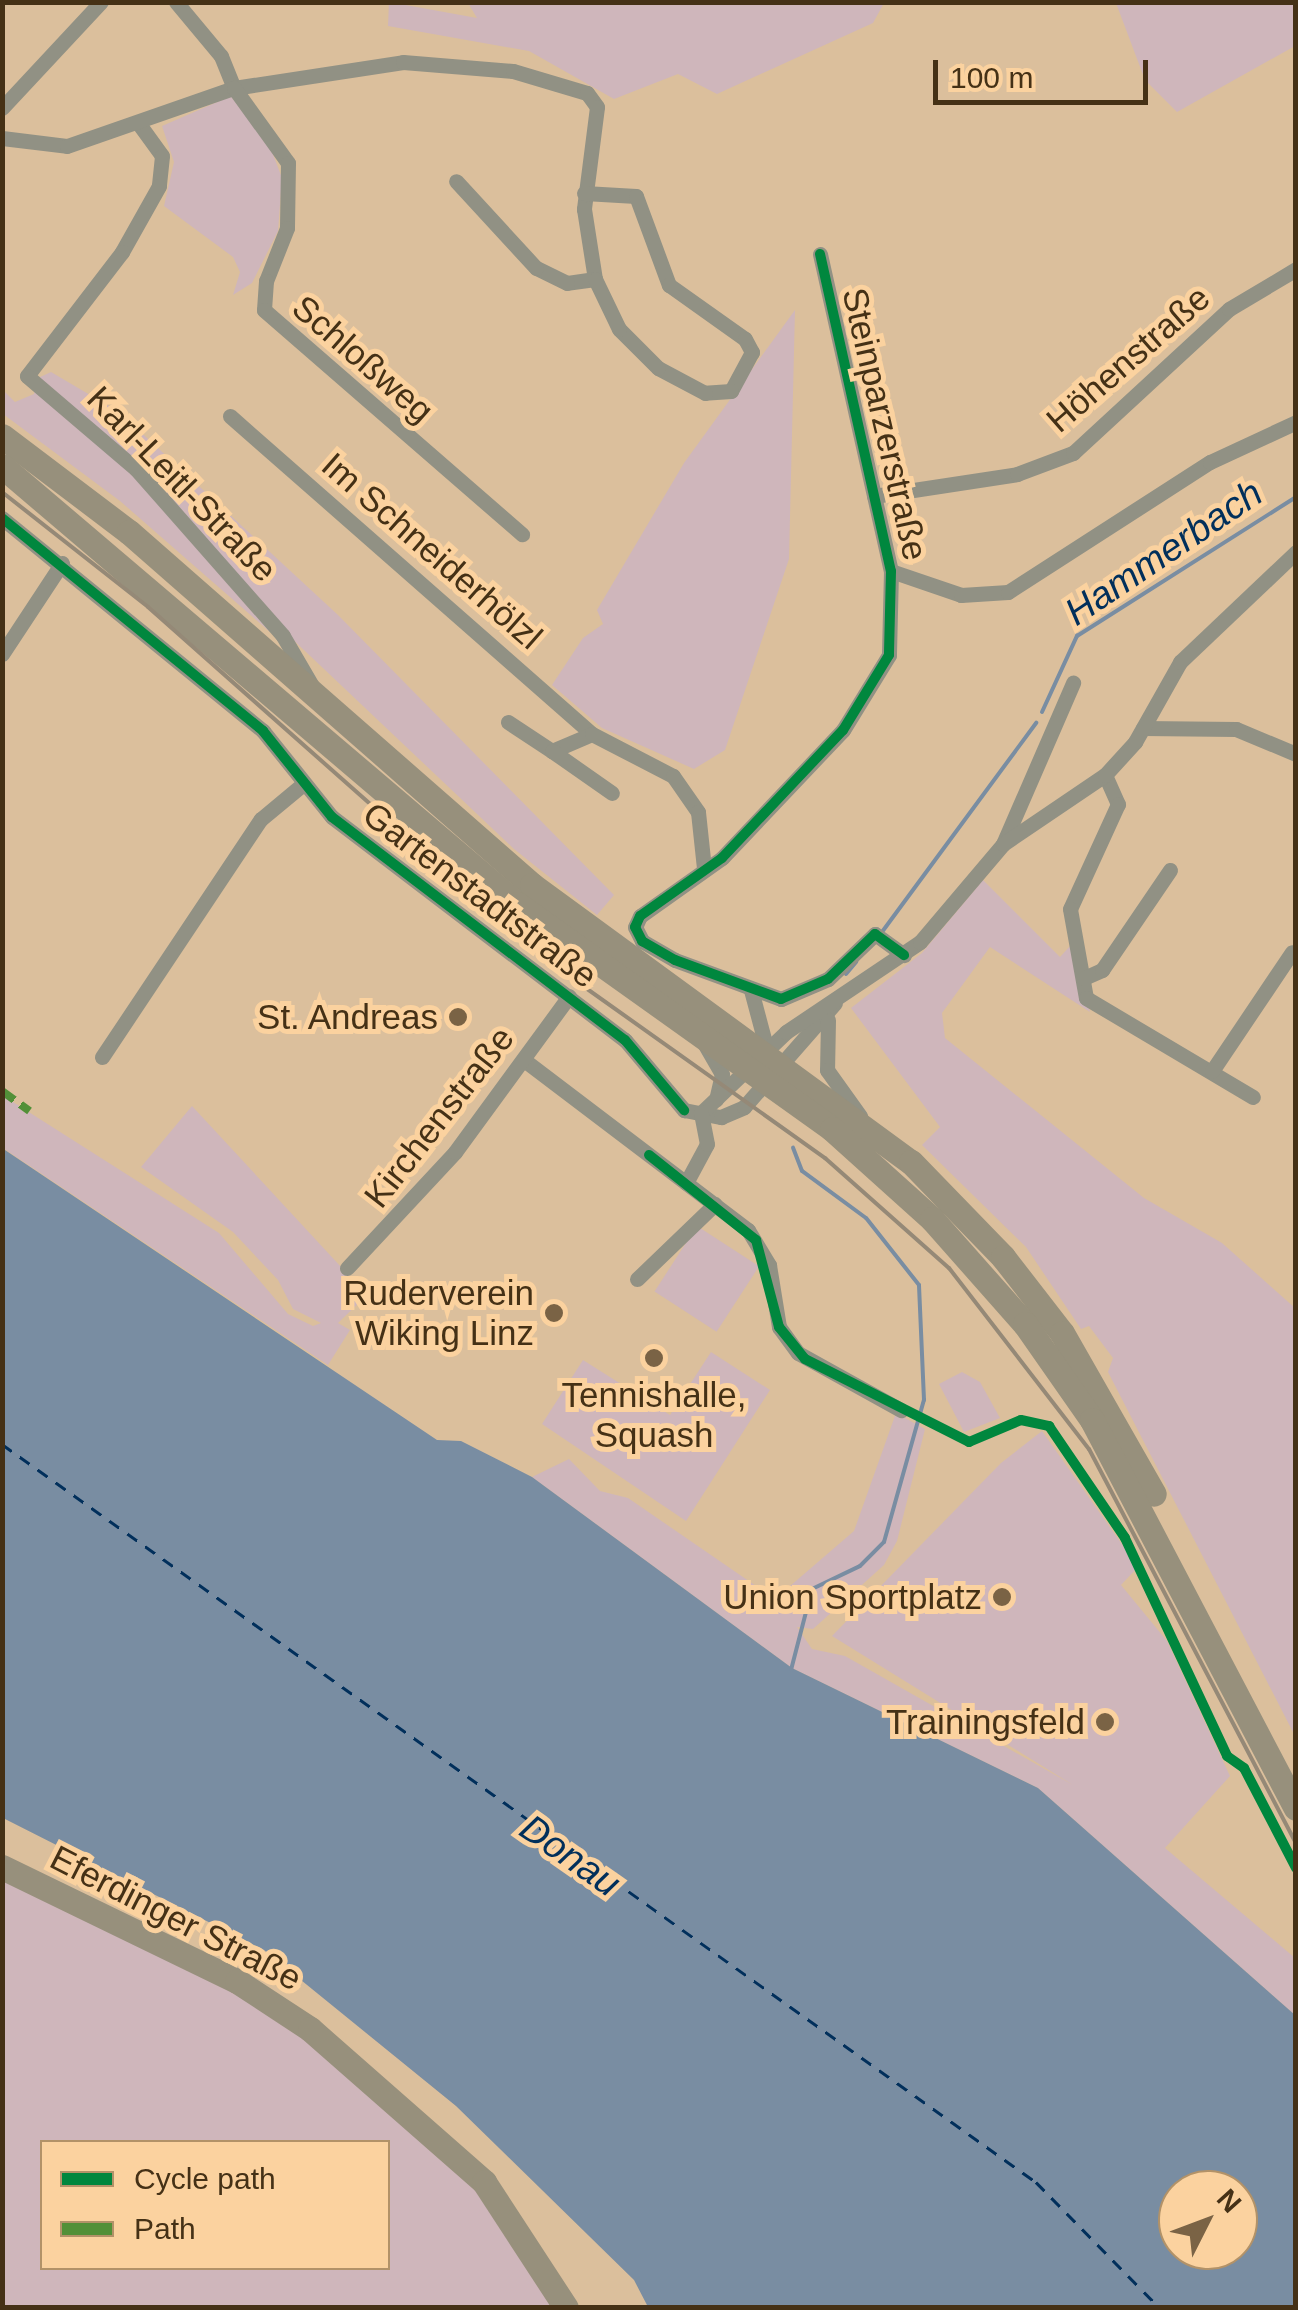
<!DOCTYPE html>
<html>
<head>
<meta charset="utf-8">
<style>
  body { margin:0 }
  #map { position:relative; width:1298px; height:2310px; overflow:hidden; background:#dbbf9c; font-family:Arial,sans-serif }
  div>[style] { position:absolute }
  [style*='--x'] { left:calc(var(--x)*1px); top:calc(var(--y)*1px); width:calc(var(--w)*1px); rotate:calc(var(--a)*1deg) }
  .green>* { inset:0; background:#cfb6bb; transform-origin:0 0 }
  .water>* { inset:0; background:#798da2 }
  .stream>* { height:4px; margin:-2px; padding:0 2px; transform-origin:2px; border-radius:2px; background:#798da2 }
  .ferry>* { height:2.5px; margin-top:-1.25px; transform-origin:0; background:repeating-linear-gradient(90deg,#012f5b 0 12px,transparent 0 22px) }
  .minor>* { height:15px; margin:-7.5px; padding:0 7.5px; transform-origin:7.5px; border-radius:7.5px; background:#919184 }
  .primary>* { height:25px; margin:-12.5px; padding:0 12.5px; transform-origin:12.5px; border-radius:12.5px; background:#97907c }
  .rail>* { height:4px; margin:-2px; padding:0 2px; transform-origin:2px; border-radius:2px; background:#958977 }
  .quiet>* { height:8px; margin-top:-4px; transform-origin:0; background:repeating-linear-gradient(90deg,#529038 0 15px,transparent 0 23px) }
  .cycleway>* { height:10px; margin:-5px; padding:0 5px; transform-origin:5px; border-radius:5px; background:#00873e }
  .dots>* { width:28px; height:28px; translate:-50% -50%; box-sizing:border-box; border:5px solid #fbd29f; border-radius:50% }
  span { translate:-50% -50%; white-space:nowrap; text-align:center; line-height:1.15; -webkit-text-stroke:10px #fbd29f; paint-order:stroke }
  .street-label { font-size:35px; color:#453116 }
  .poi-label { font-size:35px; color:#453116 }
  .right { translate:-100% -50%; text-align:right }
  .water-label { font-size:38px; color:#012f5b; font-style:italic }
  .frame { position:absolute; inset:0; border:5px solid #453116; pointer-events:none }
  .legend { position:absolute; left:40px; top:2140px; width:350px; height:130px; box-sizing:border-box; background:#fbd29f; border:2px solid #b29268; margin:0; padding:12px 18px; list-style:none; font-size:30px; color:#453116 }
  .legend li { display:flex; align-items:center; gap:20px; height:50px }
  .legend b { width:50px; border:2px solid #b29268 }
  .north { position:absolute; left:1158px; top:2170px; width:100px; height:100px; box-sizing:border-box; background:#fbd29f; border:2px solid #b29268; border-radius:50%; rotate:48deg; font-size:28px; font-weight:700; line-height:40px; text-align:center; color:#453116 }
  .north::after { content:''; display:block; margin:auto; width:35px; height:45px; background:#7a6345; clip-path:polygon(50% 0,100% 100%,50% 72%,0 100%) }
  .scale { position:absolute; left:933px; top:60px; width:215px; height:45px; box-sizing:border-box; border:5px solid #453116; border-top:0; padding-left:12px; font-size:30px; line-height:35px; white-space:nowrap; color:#453116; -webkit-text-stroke:8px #fbd29f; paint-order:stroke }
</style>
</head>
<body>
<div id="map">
  <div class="green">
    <i style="clip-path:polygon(389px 2px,477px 18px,468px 3px,884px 3px,873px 23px,717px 94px,678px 74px,614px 99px,529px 51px,388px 26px)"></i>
    <i style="clip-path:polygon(1116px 3px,1295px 3px,1295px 46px,1177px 112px,1145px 80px)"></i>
    <i style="clip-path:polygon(231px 96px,271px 149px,282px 178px,278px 231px,252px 283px,233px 295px,240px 272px,233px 257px,164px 206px,174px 162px,162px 126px)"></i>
    <i style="clip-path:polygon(795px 310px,789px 559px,725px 750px,694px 769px,602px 728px,552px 685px,583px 638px,603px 624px,597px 610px,684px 463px)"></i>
    <i style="clip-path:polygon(51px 372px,119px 412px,338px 615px,614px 895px,597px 915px,514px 849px,287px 634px,270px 632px,120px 501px,3px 414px,3px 390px,15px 402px,34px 394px,38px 378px)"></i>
    <i style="clip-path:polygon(983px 880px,1060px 957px,1071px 945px,1090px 1012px,990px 947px,942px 1013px,945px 1038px,1144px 1198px,1222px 1243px,1295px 1308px,1295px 1736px,1108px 1372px,1113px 1358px,1089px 1326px,1081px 1329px,1026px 1247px,922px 1145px,940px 1127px,851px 1008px,922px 953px)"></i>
    <i style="clip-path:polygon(2px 1095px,219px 1233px,288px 1314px,313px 1326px,321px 1323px,293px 1309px,278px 1280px,233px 1232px,141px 1167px,192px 1106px,367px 1295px,338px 1323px,350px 1330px,328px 1365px,3px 1148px)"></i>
    <i style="left:697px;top:1226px;width:74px;height:78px;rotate:33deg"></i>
    <i style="clip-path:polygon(711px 1352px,770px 1390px,686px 1521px,542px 1424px,583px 1360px,670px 1415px)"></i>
    <i style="clip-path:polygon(962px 1372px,980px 1382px,1000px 1418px,964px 1432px,939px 1384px)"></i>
    <i style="clip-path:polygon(896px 1413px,925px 1429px,897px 1541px,884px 1565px,813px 1629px,797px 1627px,812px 1649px,845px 1656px,1073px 1785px,832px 1636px,1001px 1463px,1042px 1431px,1138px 1567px,1121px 1585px,1167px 1641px,1230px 1776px,1165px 1848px,1295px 1958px,1295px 2015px,1038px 1788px,792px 1668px,532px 1477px,569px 1459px,600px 1491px,628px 1498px,775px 1599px,854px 1531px)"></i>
    <i style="clip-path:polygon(evenodd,2px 1878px,166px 1950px,301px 2032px,483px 2195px,553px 2307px,3px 2307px,2px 1878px,42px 2142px,388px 2142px,388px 2268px,42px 2268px,42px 2142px)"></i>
  </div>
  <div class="water">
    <i style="clip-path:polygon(evenodd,2px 1148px,437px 1440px,461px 1441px,532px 1477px,792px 1668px,1038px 1788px,1295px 2015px,1295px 2307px,648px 2307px,634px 2280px,456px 2106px,264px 1950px,3px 1818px,2px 1148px,1178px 2190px,1238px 2190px,1238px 2250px,1178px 2250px,1178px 2190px)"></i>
  </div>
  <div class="stream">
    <i style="--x:1042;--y:712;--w:84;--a:-65.3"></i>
    <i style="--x:1077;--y:636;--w:259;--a:-32.4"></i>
    <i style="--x:882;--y:932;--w:260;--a:-53.6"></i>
    <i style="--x:846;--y:974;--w:16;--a:-50"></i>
    <i style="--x:791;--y:1670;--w:84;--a:-75.5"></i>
    <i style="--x:812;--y:1589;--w:53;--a:-25.6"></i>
    <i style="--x:860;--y:1566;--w:34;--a:-45"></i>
    <i style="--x:884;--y:1542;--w:148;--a:-74.3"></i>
    <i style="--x:924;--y:1400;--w:115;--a:-92.5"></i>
    <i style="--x:919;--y:1285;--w:85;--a:-128.3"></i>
    <i style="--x:866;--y:1218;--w:79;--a:-143.7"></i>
    <i style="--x:802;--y:1171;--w:25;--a:-111"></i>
  </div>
  <div class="ferry">
    <i style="--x:2;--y:1444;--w:1270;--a:35.52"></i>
    <i style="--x:1036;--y:2182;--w:177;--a:45.5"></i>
  </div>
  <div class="minor">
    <i style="--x:176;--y:2;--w:70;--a:50.2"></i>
    <i style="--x:221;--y:56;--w:35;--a:68"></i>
    <i style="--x:234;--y:88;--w:171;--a:-8.7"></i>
    <i style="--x:403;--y:62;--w:110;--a:4.7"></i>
    <i style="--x:513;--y:71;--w:77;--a:16.6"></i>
    <i style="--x:587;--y:93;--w:17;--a:54"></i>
    <i style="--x:597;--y:107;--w:103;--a:97.3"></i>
    <i style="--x:584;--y:209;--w:71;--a:81.1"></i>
    <i style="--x:595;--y:279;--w:28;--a:172"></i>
    <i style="--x:567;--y:283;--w:34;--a:-154"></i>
    <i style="--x:536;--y:268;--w:118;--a:-132.6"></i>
    <i style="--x:2;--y:108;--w:145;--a:-47"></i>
    <i style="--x:139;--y:124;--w:39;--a:54"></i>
    <i style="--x:162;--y:156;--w:30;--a:96"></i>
    <i style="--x:159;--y:186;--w:76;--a:119.3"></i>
    <i style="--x:122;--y:252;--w:156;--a:127.5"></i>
    <i style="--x:27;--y:376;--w:143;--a:40.5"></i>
    <i style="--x:136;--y:469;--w:222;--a:48.6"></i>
    <i style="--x:283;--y:636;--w:61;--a:59.7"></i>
    <i style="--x:2;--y:138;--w:65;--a:7"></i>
    <i style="--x:67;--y:146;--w:177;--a:-19.2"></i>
    <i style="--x:234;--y:88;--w:92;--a:54.2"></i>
    <i style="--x:288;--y:163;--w:65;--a:90.9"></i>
    <i style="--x:287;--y:228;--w:57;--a:111.6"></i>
    <i style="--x:266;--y:281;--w:29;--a:94"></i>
    <i style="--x:264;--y:310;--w:342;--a:41"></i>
    <i style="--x:584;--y:193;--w:52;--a:3.3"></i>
    <i style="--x:636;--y:196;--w:95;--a:69.7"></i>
    <i style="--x:669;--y:285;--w:93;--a:35.4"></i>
    <i style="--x:745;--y:339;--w:15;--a:62"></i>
    <i style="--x:752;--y:352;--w:44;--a:118.3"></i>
    <i style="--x:731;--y:391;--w:26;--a:176"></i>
    <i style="--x:705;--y:393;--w:53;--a:-152"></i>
    <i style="--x:658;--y:368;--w:55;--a:-135"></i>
    <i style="--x:619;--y:329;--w:55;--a:-115.6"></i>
    <i style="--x:820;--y:254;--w:325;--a:77.4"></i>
    <i style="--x:891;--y:571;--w:84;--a:91.4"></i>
    <i style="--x:889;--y:655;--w:88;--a:121.5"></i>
    <i style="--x:843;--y:730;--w:176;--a:133.4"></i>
    <i style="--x:722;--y:858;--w:100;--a:144.7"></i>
    <i style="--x:640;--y:916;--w:12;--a:114"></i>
    <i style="--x:635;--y:927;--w:16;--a:63"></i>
    <i style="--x:642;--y:941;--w:38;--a:30"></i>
    <i style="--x:675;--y:960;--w:113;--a:20.2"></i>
    <i style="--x:781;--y:999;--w:51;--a:-23.1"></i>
    <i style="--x:828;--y:979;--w:65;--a:-43.8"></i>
    <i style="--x:875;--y:934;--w:36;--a:36"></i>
    <i style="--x:230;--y:416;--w:482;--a:41.3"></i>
    <i style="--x:874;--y:496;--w:145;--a:-8.7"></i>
    <i style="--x:1017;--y:474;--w:60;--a:-20.6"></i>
    <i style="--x:1073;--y:453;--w:212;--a:-42.7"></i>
    <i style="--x:1229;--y:309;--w:78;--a:-30.8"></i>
    <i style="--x:2;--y:518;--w:337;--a:39.2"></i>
    <i style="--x:263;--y:731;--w:110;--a:51.3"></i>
    <i style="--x:332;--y:817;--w:368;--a:37.3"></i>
    <i style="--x:625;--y:1040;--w:92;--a:49.9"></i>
    <i style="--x:684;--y:1110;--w:38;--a:11"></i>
    <i style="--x:721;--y:1117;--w:25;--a:-23"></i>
    <i style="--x:744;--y:1107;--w:138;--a:-48.8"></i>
    <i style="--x:891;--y:571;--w:74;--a:18.9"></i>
    <i style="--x:961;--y:595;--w:47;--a:-3.7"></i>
    <i style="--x:1008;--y:592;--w:240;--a:-32.8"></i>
    <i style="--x:1210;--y:462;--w:95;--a:-24.9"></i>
    <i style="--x:2;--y:654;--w:109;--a:-56.6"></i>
    <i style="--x:508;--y:722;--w:53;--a:33.4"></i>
    <i style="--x:552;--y:751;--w:43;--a:-23"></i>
    <i style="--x:592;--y:734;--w:91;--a:27.4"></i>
    <i style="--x:673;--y:776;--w:44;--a:55.2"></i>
    <i style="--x:698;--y:812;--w:56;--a:83.9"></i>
    <i style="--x:1143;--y:728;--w:93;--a:0.6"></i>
    <i style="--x:1236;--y:729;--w:65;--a:22.6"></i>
    <i style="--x:552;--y:751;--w:73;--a:35"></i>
    <i style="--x:1105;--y:775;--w:32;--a:66"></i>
    <i style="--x:1118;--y:804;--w:115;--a:114.6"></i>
    <i style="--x:1070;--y:909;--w:90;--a:79.8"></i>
    <i style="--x:1086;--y:998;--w:194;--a:30.7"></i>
    <i style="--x:1003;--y:844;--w:176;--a:-66.5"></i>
    <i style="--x:1084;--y:978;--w:20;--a:-24"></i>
    <i style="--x:1102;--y:970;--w:121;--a:-55.8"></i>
    <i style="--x:751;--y:990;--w:62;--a:75.1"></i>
    <i style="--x:828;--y:1020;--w:50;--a:91.1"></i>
    <i style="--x:827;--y:1070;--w:57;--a:54.3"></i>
    <i style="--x:704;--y:1043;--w:36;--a:60"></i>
    <i style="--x:722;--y:1074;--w:26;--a:103"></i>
    <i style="--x:102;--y:1057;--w:286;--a:-56.3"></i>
    <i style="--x:261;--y:819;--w:53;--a:-39.7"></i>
    <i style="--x:524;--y:1060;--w:281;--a:37.2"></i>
    <i style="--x:748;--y:1230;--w:41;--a:59"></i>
    <i style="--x:769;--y:1265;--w:63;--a:80.8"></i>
    <i style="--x:779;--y:1327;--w:32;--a:54"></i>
    <i style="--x:798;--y:1353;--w:118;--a:29"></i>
    <i style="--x:1212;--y:1071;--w:143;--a:-56.1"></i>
    <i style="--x:701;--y:1113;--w:117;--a:-43.6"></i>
    <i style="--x:786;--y:1032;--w:161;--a:-33.9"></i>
    <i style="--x:920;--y:942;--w:128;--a:-49.7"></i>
    <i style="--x:1003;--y:844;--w:123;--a:-34.1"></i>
    <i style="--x:1105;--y:775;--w:45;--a:-47.7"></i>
    <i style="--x:1135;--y:742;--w:92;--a:-60.6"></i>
    <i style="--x:1180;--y:662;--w:160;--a:-43.5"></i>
    <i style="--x:686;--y:1183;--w:44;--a:-61.7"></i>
    <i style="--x:707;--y:1144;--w:32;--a:-101"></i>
    <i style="--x:347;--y:1268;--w:158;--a:-47"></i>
    <i style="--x:455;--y:1152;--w:193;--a:-53.8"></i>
    <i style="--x:637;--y:1279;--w:108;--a:-43.9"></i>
  </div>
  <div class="primary">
    <i style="--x:2;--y:436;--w:159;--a:37.1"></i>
    <i style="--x:129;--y:532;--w:536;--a:41.22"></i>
    <i style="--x:532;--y:885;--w:469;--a:36.2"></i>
    <i style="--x:911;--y:1162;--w:132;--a:45.9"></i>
    <i style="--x:1003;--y:1257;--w:96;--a:52.2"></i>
    <i style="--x:1062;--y:1333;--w:185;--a:60.3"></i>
    <i style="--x:2;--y:466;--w:676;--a:40.38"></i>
    <i style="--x:517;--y:904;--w:387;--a:35.5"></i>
    <i style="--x:832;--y:1129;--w:135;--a:42"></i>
    <i style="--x:932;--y:1219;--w:140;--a:48.5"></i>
    <i style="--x:1025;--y:1324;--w:117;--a:55.1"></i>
    <i style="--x:1092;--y:1420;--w:438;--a:62.3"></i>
    <i style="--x:2;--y:1867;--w:261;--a:25.9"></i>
    <i style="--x:237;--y:1981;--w:87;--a:33.3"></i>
    <i style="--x:310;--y:2029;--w:232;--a:41.3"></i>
    <i style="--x:484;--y:2182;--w:150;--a:56.9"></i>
  </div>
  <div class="rail">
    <i style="--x:2;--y:492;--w:186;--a:38.2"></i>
    <i style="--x:148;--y:607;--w:531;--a:41.56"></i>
    <i style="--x:545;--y:959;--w:344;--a:35.4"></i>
    <i style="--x:825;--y:1158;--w:166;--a:41.6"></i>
    <i style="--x:949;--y:1268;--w:229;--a:52.3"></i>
    <i style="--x:1089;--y:1449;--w:445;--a:62.3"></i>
  </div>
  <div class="quiet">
    <i style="--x:2;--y:1091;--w:34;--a:36"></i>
  </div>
  <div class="cycleway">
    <i style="--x:820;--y:254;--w:325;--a:77.4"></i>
    <i style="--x:891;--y:571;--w:84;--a:91.4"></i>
    <i style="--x:889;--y:655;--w:88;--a:121.5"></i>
    <i style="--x:843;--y:730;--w:176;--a:133.4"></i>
    <i style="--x:722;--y:858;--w:100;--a:144.7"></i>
    <i style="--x:640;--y:916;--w:12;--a:114"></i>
    <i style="--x:635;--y:927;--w:16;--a:63"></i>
    <i style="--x:642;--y:941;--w:38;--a:30"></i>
    <i style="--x:675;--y:960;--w:113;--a:20.2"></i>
    <i style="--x:781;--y:999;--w:51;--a:-23.1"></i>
    <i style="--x:828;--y:979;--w:65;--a:-43.8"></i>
    <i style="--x:875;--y:934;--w:36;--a:36"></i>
    <i style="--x:2;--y:518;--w:337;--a:39.2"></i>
    <i style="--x:263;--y:731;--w:110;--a:51.3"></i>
    <i style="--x:332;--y:817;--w:368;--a:37.3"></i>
    <i style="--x:625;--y:1040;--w:92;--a:49.9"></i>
    <i style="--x:649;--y:1155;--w:137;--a:38.5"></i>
    <i style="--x:756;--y:1240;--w:90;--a:75.2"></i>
    <i style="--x:779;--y:1327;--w:41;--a:50.9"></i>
    <i style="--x:805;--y:1359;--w:184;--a:26.8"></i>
    <i style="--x:969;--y:1442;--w:56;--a:-22.9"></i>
    <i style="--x:1021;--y:1420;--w:29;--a:12"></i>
    <i style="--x:1049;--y:1426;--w:135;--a:55.8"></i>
    <i style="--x:1125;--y:1538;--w:241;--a:64.9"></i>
    <i style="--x:1227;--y:1756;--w:21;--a:35"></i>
    <i style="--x:1244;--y:1768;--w:113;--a:62.5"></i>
  </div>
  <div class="dots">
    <i style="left:458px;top:1017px;background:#7a6345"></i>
    <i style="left:554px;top:1313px;background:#7a6345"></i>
    <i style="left:654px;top:1358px;background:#7a6345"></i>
    <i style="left:1002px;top:1597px;background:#7a6345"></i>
    <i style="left:1105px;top:1722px;background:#7a6345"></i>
  </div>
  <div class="street-label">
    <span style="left:363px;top:359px;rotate:41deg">Schloßweg</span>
    <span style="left:1128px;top:359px;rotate:-41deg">Höhenstraße</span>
    <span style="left:885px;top:424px;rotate:77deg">Steinparzerstraße</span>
    <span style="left:182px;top:484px;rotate:46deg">Karl-Leitl-Straße</span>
    <span style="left:432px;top:551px;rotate:41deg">Im Schneiderhölzl</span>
    <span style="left:480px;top:895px;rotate:37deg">Gartenstadtstraße</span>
    <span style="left:439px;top:1117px;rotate:-52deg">Kirchenstraße</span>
    <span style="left:176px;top:1918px;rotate:27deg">Eferdinger Straße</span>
  </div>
  <div class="poi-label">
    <span class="right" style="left:438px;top:1017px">St. Andreas</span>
    <span class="right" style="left:534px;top:1313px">Ruderverein<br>Wiking Linz</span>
    <span style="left:654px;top:1415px">Tennishalle,<br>Squash</span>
    <span class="right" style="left:982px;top:1597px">Union Sportplatz</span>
    <span class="right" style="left:1085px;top:1722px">Trainingsfeld</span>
  </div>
  <div class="water-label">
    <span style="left:1164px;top:553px;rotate:-34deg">Hammerbach</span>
    <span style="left:570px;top:1856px;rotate:35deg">Donau</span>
  </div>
  <div class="frame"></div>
  <ul class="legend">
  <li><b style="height:12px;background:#00873e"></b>Cycle path</li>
  <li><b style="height:12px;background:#529038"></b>Path</li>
  </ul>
  <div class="north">N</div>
  <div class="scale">100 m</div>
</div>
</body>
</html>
